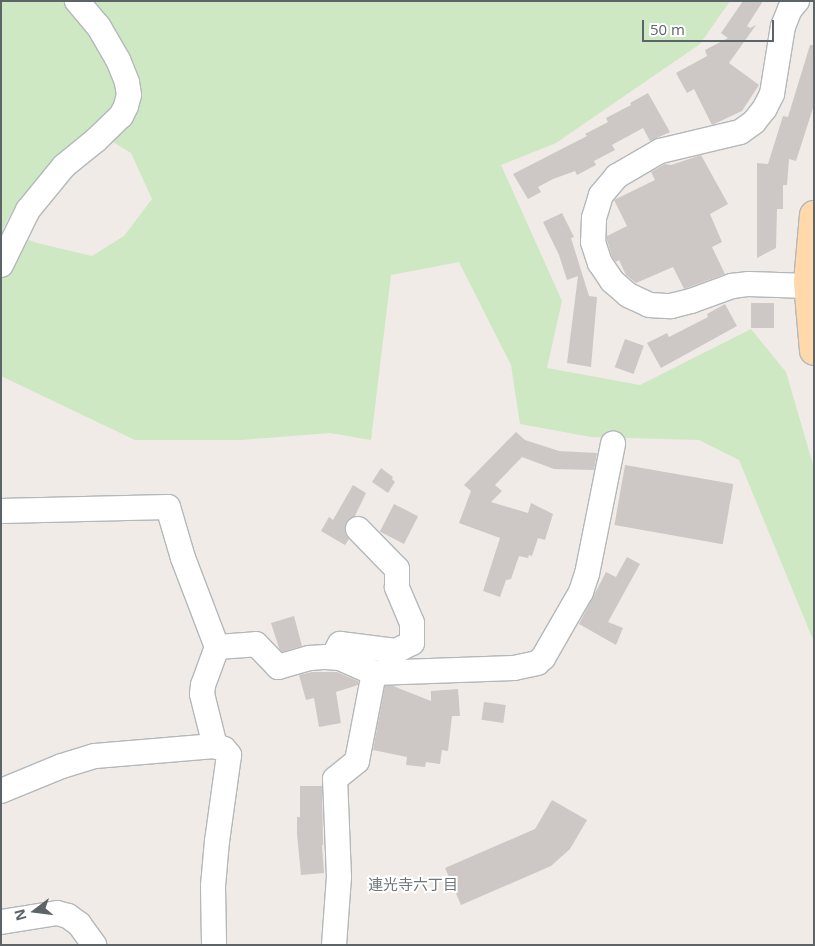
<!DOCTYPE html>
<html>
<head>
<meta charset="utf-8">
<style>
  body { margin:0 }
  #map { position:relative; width:815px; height:946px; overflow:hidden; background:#f0ebe6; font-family:"Open Sans","Noto Sans JP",sans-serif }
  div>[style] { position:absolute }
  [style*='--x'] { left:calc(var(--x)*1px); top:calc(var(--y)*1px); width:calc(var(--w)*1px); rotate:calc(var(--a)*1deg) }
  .green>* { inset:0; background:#cde8c2 }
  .building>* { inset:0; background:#cdc8c5; transform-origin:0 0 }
  .roads { filter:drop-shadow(1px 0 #b3b8bb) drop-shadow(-1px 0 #b3b8bb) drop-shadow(0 1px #b3b8bb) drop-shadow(0 -1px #b3b8bb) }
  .minor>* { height:24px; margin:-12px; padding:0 12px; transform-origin:12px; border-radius:12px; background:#fff }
  .major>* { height:28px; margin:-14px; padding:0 14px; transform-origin:14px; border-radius:14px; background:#ffd9ac }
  span { translate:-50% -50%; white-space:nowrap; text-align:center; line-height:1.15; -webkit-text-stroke:4px #fff; paint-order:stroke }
  .neighbourhood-label { font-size:15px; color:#6e7679 }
  .frame { position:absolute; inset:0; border:2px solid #5d6467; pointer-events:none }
  .north { position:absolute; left:10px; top:886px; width:50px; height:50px; -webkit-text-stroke:4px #fff; paint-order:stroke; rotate:255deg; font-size:14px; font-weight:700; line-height:20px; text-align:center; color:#5d6467 }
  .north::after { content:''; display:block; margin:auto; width:18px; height:22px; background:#5d6467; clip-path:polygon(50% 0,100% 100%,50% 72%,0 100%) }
  .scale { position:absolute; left:642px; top:20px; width:132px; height:22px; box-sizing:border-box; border:2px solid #5d6467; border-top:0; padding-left:6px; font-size:15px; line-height:18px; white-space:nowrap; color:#5d6467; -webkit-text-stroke:4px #fff; paint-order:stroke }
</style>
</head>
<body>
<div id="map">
  <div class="green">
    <i style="clip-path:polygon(evenodd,1px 1px,730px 1px,700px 44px,556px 143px,501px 165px,562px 301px,547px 368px,640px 385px,751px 329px,786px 372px,814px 468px,814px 642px,739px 460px,699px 440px,591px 437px,520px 424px,511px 365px,459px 262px,391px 275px,371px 440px,330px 433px,241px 440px,135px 440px,1px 376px,1px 1px,113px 142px,131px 153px,152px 199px,124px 236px,92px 256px,37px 243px,2px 230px,14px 208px,64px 151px,113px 142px)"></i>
  </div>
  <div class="building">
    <i style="clip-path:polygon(743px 1px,763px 1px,747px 26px,750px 28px,756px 25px,729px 63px,759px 85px,742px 111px,712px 125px,694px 89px,687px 93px,676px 73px,707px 56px,705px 50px,728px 38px,721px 33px)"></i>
    <i style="clip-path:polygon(810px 45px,814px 45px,814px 105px,796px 161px,789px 159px,787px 185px,783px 185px,783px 209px,777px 209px,776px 248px,757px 258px,757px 163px,768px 164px,783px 116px,788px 117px)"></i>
    <i style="clip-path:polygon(648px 93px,670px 132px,650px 141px,643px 128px,612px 145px,615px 150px,594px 161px,596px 165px,577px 175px,575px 171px,553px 179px,538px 187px,541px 192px,528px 199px,513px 174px,587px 136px,585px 134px,608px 122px,606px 118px,631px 105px,630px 103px)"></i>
    <i style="clip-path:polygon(701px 155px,728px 204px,710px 214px,722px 242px,712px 247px,725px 274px,684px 289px,673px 267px,636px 283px,626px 275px,619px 260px,616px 262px,612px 257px,607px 240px,607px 236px,627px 226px,614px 200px,655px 180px,651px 172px,665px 164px,671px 165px)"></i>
    <i style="clip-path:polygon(562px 213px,574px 237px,571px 238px,589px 296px,597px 297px,591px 367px,567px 363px,578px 276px,567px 280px,559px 255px,543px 222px)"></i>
    <i style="left:774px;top:303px;width:25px;height:23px;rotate:90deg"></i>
    <i style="clip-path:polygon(725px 304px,737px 326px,661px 368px,647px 343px,667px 333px,669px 337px,708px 317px,707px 314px)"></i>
    <i style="left:625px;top:339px;width:20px;height:30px;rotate:20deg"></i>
    <i style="clip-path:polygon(516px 432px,525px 440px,559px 451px,597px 453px,594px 470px,554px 469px,522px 457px,495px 485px,502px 491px,491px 502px,528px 513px,531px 503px,553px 514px,545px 540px,538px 538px,532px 556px,529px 555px,528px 558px,519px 556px,511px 579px,506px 580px,500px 597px,483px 591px,500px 538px,459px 523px,471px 491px,464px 485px)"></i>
    <i style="left:625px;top:465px;width:110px;height:61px;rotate:10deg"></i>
    <i style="clip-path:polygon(381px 468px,393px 477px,392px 479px,395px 482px,388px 493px,372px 482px)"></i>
    <i style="clip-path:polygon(353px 485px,366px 493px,355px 516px,349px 519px,345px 525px,345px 533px,349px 539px,345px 545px,321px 531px,329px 517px,333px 520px)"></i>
    <i style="left:394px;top:504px;width:27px;height:31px;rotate:27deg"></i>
    <i style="clip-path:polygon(627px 557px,640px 564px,608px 622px,623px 628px,616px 645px,579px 624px,606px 572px,616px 577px)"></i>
    <i style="clip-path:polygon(294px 616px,302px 646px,282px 652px,279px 648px,271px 623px)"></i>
    <i style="clip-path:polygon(312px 672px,337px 672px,358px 681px,358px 685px,336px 692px,341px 723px,319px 727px,314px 698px,306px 700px,299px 675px)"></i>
    <i style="clip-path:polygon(385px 686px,393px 686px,431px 701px,431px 691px,458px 689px,460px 716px,452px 716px,448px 751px,442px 750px,440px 764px,426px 762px,425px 767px,406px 765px,407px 757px,373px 750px)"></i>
    <i style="left:484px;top:702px;width:22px;height:18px;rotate:8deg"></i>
    <i style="clip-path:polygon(300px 786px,322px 786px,323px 845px,322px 845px,324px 873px,301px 875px,297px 834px,297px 817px,300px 817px)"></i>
    <i style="clip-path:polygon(552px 800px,587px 820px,570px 849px,551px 866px,461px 905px,445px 868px,535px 829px)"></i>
  </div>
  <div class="roads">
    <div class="minor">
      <i style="--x:797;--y:1;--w:11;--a:131"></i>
      <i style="--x:790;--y:9;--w:18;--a:112"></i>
      <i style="--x:783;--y:26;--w:69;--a:99.2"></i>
      <i style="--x:772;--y:94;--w:16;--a:117"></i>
      <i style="--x:765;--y:108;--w:18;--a:128"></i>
      <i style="--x:754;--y:122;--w:17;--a:144"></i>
      <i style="--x:740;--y:132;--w:82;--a:166.6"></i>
      <i style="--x:660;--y:151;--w:50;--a:149.8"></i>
      <i style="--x:617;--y:176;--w:25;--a:130"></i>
      <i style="--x:601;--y:195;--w:24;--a:107"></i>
      <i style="--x:594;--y:218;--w:24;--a:92"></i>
      <i style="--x:593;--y:242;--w:22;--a:72"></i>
      <i style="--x:600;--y:263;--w:22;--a:56"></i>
      <i style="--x:612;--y:281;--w:21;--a:41"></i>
      <i style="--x:628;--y:295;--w:23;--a:25"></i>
      <i style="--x:649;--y:305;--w:22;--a:3"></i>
      <i style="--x:671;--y:306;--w:21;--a:-14"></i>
      <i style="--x:691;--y:301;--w:44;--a:-20.1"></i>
      <i style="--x:732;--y:286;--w:17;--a:-7"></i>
      <i style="--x:749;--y:284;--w:59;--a:1.9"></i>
      <i style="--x:1;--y:265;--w:61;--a:-63.9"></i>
      <i style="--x:28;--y:210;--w:57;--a:-50.7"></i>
      <i style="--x:64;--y:166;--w:41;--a:-39.1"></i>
      <i style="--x:96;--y:140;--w:35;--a:-44"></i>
      <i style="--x:121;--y:116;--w:11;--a:-63"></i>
      <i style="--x:126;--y:106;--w:11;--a:-75"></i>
      <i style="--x:129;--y:95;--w:13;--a:-99"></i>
      <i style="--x:127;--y:82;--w:24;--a:-112"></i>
      <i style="--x:118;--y:60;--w:39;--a:-120"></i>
      <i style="--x:98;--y:26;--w:33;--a:-130"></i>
      <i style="--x:1;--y:511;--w:167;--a:-1.4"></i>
      <i style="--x:168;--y:507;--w:53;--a:73.6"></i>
      <i style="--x:183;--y:558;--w:95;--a:69.1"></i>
      <i style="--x:217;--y:647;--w:40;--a:110.2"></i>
      <i style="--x:203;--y:685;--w:9;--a:96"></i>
      <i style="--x:202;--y:694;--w:54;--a:76"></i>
      <i style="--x:217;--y:647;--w:39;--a:-4"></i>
      <i style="--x:256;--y:644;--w:32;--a:46"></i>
      <i style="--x:278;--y:667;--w:33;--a:-16"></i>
      <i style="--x:310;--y:658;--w:16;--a:-4"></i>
      <i style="--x:326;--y:657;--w:14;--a:4"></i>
      <i style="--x:340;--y:658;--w:37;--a:24"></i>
      <i style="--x:374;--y:673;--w:140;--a:-2"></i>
      <i style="--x:514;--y:668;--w:24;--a:-12"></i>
      <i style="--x:537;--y:663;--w:8;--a:-40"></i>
      <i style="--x:543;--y:658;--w:76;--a:-60.1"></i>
      <i style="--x:581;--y:592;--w:19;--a:-72"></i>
      <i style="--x:587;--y:574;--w:133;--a:-78.7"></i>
      <i style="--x:333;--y:657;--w:15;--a:-62"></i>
      <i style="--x:340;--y:644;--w:56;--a:7.1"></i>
      <i style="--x:396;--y:651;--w:18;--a:-27"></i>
      <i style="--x:412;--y:643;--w:20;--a:-90"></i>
      <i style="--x:412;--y:623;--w:39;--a:-113"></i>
      <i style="--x:397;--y:587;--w:18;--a:-90"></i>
      <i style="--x:397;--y:569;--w:56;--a:-134.3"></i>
      <i style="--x:1;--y:791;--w:66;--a:-22.3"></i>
      <i style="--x:62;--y:766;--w:34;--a:-17"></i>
      <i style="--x:95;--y:756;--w:120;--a:-4.8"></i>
      <i style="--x:215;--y:746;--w:9;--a:18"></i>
      <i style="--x:224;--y:749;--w:8;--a:50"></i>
      <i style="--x:229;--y:755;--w:87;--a:97.9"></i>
      <i style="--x:217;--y:841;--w:45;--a:95.1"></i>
      <i style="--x:213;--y:886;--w:59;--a:89"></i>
      <i style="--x:1;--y:922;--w:57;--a:-9.1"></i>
      <i style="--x:57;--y:913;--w:11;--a:15"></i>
      <i style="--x:68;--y:916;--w:14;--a:36"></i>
      <i style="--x:79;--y:924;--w:26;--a:54"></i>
      <i style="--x:334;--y:945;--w:68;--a:-85.8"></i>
      <i style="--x:339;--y:877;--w:98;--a:-92.3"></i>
      <i style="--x:335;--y:779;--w:28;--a:-39"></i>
      <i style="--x:357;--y:761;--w:90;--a:-79.1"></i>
    </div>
    <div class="major">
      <i style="--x:814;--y:215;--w:67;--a:95.1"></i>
      <i style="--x:808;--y:282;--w:69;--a:85"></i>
    </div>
  </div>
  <div class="neighbourhood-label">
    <span style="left:413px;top:885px">連光寺六丁目</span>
  </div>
  <div class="frame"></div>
  <div class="north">N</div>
  <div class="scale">50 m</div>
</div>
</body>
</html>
